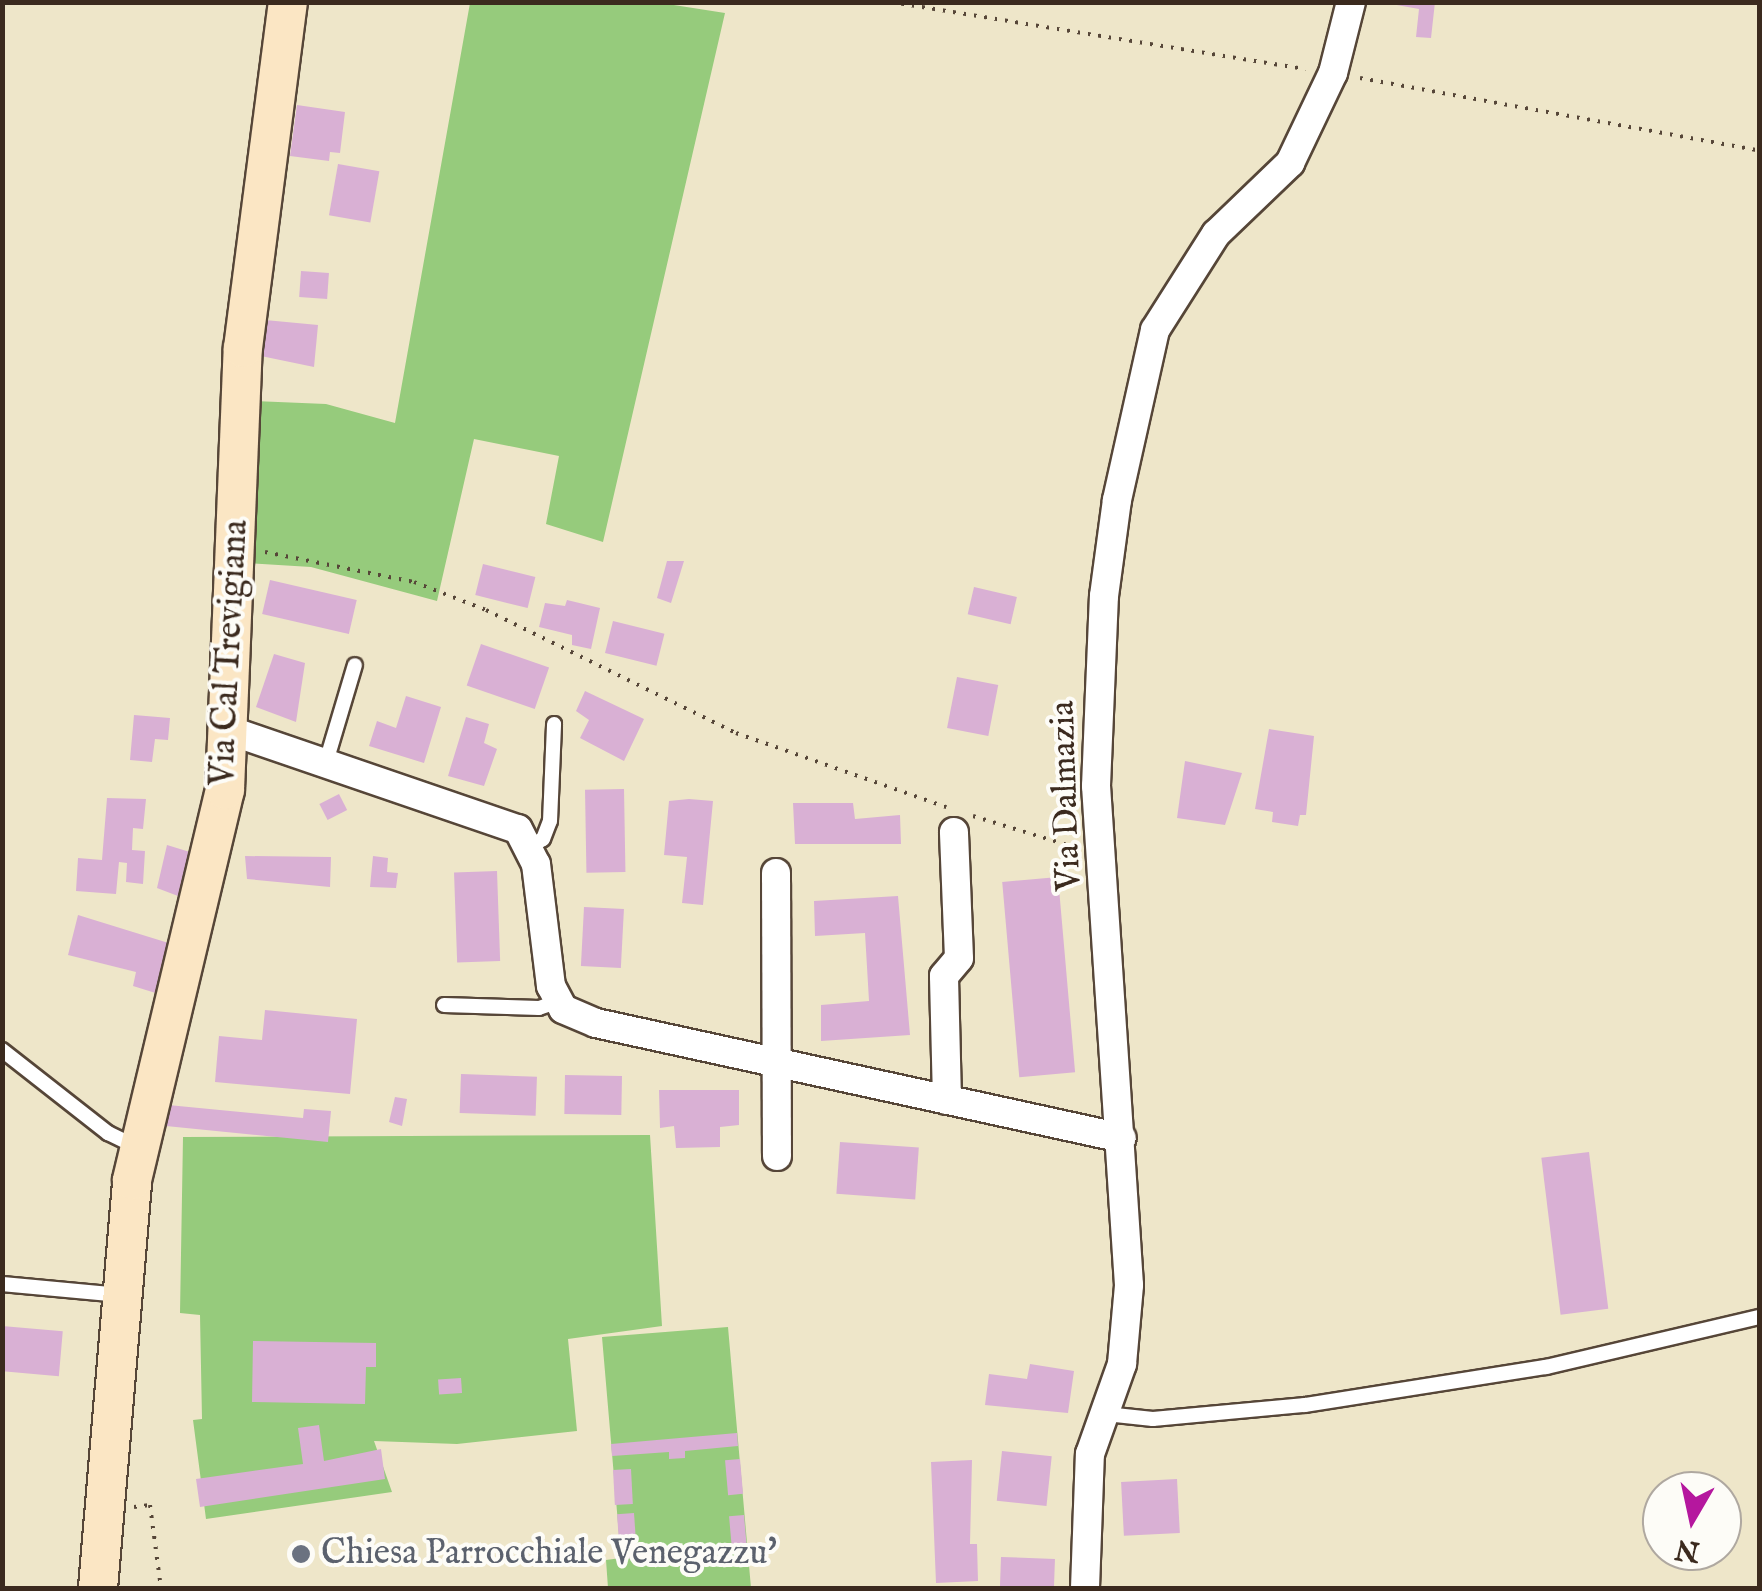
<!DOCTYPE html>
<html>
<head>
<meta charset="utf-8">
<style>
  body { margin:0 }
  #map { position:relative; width:1762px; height:1591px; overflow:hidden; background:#eee6c9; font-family:"IM FELL English",serif }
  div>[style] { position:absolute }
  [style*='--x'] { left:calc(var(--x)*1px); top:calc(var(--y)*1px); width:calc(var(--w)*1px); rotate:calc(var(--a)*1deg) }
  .green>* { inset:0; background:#96cb7c }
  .building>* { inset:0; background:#d9b0d4; transform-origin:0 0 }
  .path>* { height:4px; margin-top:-2px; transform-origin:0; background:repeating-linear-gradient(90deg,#564638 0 2.5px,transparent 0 10.5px) }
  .roads { filter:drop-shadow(2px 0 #564638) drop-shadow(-2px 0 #564638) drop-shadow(0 2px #564638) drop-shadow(0 -2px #564638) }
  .lane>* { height:14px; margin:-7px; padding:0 7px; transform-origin:7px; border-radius:7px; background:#fff }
  .street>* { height:28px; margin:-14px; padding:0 14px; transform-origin:14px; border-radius:14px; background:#fff }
  .secondary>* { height:38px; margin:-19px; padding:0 19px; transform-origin:19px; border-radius:19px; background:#fbe6c4 }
  .dots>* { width:28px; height:28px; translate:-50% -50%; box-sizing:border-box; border:5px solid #fdfcf7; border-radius:50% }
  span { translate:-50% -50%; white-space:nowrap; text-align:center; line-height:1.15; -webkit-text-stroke:8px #fdfcf7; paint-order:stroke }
  .street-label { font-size:35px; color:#3b2a1e }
  .worship-label { font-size:35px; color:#5b616d }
  .left { translate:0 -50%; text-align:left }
  .frame { position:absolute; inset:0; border:5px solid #3b2a1e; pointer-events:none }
  .north { position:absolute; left:1642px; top:1471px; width:100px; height:100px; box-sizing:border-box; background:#fdfcf7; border:2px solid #afa8a0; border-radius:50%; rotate:189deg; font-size:28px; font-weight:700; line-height:40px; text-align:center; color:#3b2a1e }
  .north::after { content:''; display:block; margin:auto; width:35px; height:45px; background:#b5179e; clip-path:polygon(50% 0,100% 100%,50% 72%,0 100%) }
</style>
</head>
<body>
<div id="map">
  <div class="green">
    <i style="clip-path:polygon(470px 3px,661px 3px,725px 13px,603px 542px,546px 524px,559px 456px,474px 439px,437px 601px,311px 567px,248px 563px,254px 401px,326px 404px,395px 423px)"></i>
    <i style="clip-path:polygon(650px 1135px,662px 1326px,568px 1339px,577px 1431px,457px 1444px,374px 1441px,392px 1492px,206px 1519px,193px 1420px,202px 1419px,200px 1315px,180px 1313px,183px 1137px)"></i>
    <i style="clip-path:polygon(728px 1327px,751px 1588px,608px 1588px,606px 1560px,621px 1558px,602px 1337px)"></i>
  </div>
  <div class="building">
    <i style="clip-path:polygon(1380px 2px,1435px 2px,1431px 38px,1416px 37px,1419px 9px)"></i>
    <i style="clip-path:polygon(297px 105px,345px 112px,340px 153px,330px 152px,329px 161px,290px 156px)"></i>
    <i style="left:338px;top:164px;width:42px;height:52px;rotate:10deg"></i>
    <i style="left:301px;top:271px;width:28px;height:26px;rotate:4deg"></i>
    <i style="clip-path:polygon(265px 320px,318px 325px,314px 367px,261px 356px)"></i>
    <i style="clip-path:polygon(667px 561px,684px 561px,671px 603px,657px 598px)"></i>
    <i style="left:483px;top:564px;width:54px;height:32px;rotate:14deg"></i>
    <i style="left:270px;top:580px;width:89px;height:35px;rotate:13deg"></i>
    <i style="left:974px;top:587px;width:44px;height:28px;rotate:13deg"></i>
    <i style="clip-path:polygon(567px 600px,600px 608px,591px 649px,572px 645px,572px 635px,539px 627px,545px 603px,565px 606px)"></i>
    <i style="left:613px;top:621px;width:53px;height:33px;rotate:14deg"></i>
    <i style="left:481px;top:644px;width:72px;height:44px;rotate:19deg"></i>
    <i style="clip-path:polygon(274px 654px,305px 663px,296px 722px,256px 707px)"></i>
    <i style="left:957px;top:677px;width:42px;height:52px;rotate:11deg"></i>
    <i style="clip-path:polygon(585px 691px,644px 719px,624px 761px,580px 738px,589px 720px,576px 711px)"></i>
    <i style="clip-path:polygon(406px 696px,441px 707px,424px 763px,369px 746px,377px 721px,396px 728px)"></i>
    <i style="clip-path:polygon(134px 715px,170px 718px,168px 740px,155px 739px,152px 762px,130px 760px)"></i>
    <i style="clip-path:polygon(466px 717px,489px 724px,484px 743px,497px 749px,484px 786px,448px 776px)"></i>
    <i style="clip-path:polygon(1269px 729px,1314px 736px,1306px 815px,1300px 815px,1298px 826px,1272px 822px,1273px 812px,1255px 809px)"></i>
    <i style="clip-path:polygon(1185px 761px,1242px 773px,1225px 825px,1177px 818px)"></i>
    <i style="left:624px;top:789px;width:83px;height:39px;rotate:89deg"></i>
    <i style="left:339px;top:794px;width:18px;height:22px;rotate:63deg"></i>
    <i style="clip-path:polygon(107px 798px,146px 799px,143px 829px,133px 828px,132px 850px,145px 851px,143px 884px,126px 882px,127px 863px,119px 862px,116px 894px,76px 891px,78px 858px,102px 860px)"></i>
    <i style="clip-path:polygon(689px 799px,713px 801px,703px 905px,682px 903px,687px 857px,664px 855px,669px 801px)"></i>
    <i style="clip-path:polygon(793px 803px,853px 803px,855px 819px,900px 815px,901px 844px,795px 844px)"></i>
    <i style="clip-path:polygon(167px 845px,193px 853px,178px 896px,157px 888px)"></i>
    <i style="clip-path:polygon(245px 856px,331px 857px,330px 887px,247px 879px)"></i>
    <i style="clip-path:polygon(373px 856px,388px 858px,387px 872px,398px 873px,396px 888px,370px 887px)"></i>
    <i style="left:497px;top:871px;width:90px;height:43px;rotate:88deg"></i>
    <i style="left:1058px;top:877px;width:196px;height:56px;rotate:85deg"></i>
    <i style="clip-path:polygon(898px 896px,910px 1035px,821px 1041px,821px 1005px,869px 1001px,865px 933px,815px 936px,814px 901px)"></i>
    <i style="left:584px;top:907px;width:40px;height:59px;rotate:3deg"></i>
    <i style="clip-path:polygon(78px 915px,175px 945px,162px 995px,133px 986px,136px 972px,68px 955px)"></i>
    <i style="clip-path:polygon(265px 1010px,357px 1019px,350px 1094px,215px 1082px,219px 1036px,262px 1040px)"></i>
    <i style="left:461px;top:1074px;width:76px;height:39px;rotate:2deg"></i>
    <i style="left:565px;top:1075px;width:57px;height:39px;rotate:1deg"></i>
    <i style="clip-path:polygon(659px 1090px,739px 1090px,739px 1125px,720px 1127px,720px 1147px,676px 1148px,674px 1126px,660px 1128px)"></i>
    <i style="clip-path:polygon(395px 1097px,407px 1099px,402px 1126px,389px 1122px)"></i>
    <i style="clip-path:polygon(168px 1105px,303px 1118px,304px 1109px,331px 1111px,328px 1142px,166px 1126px)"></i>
    <i style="left:840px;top:1142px;width:79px;height:52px;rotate:4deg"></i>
    <i style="left:1589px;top:1152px;width:158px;height:48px;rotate:83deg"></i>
    <i style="left:2px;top:1326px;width:61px;height:45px;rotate:5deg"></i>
    <i style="clip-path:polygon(253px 1341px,376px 1343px,376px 1367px,366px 1367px,365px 1404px,252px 1402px)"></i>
    <i style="clip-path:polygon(1030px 1364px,1074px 1371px,1068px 1413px,985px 1405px,989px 1374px,1027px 1379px)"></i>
    <i style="left:461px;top:1378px;width:15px;height:23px;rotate:86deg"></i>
    <i style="clip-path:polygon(319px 1425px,324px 1461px,381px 1449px,385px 1479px,200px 1507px,196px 1479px,303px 1464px,298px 1428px)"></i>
    <i style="clip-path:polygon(737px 1433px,738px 1446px,685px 1451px,685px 1458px,669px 1459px,669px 1452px,612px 1456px,611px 1444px)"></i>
    <i style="left:1002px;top:1451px;width:50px;height:50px;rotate:6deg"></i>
    <i style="left:740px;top:1459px;width:35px;height:15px;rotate:85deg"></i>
    <i style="clip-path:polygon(972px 1460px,970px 1544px,977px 1544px,978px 1581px,936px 1583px,931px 1462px)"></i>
    <i style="left:631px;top:1469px;width:35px;height:18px;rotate:87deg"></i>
    <i style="left:1177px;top:1479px;width:54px;height:56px;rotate:87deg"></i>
    <i style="left:634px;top:1513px;width:45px;height:17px;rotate:86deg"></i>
    <i style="left:744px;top:1515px;width:32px;height:15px;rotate:85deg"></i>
    <i style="left:1001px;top:1557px;width:54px;height:31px;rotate:2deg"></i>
  </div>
  <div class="path">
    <i style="--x:891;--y:2;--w:420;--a:9.2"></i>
    <i style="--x:1360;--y:78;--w:407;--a:10.3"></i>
    <i style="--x:265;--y:552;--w:152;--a:11.4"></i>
    <i style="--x:414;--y:582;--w:77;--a:21.3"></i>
    <i style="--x:486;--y:610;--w:279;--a:26.2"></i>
    <i style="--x:736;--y:733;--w:223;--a:19.4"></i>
    <i style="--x:973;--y:816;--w:106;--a:17.1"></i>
    <i style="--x:134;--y:1507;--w:16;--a:-7"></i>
    <i style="--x:150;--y:1505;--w:84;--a:82.5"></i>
  </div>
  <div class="roads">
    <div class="lane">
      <i style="--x:326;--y:762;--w:101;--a:-73.4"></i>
      <i style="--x:530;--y:847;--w:15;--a:-32"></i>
      <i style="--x:543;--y:839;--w:19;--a:-69"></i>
      <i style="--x:550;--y:821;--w:97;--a:-87.6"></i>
      <i style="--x:444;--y:1005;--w:95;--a:1.8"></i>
      <i style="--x:539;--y:1008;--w:21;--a:-19"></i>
      <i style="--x:2;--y:1050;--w:135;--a:38.1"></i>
      <i style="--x:108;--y:1133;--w:32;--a:26"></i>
      <i style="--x:2;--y:1284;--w:120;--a:5.3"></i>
      <i style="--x:1106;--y:1414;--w:47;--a:6.1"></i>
      <i style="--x:1153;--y:1419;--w:153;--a:-5.3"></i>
      <i style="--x:1305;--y:1405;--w:244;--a:-9"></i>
      <i style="--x:1546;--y:1367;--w:220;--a:-13.2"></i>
    </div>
    <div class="street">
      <i style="--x:231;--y:731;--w:303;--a:18.9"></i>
      <i style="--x:518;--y:829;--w:39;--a:63"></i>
      <i style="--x:536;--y:864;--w:123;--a:83"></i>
      <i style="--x:551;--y:986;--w:26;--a:62"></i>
      <i style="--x:563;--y:1009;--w:36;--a:23"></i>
      <i style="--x:596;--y:1023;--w:538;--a:12.33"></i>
      <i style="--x:776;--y:873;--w:283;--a:89.8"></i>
      <i style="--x:947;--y:1100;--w:124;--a:-91.4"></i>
      <i style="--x:944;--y:976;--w:23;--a:-50"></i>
      <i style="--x:959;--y:958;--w:126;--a:-92.3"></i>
      <i style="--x:1085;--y:1588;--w:134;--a:-87.9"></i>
      <i style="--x:1090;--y:1454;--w:96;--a:-70.4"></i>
      <i style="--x:1122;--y:1364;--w:79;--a:-84.9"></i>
      <i style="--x:1129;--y:1285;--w:500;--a:-93.78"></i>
      <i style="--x:1096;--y:786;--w:190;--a:-87.6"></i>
      <i style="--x:1104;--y:596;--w:97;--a:-82.3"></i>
      <i style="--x:1117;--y:500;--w:174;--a:-77.4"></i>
      <i style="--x:1155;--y:330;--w:114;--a:-57.6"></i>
      <i style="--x:1216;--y:234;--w:103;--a:-43.8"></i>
      <i style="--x:1290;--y:163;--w:100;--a:-64.5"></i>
      <i style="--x:1333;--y:73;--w:73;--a:-75.8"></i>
    </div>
    <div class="secondary">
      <i style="--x:98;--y:1588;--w:409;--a:-85.2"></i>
      <i style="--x:132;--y:1180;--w:401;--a:-76.6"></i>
      <i style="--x:225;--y:790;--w:442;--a:-87.7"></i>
      <i style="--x:243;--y:348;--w:349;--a:-82.6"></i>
    </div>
  </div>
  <div class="dots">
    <i style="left:301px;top:1554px;background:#6b7280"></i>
  </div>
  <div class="street-label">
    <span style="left:230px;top:653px;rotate:-87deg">Via Cal Trevigiana</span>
    <span style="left:1067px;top:796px;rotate:-92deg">Via Dalmazia</span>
  </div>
  <div class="worship-label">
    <span class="left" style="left:321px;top:1554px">Chiesa Parrocchiale Venegazzu'</span>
  </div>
  <div class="frame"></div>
  <div class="north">N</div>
</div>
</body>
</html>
